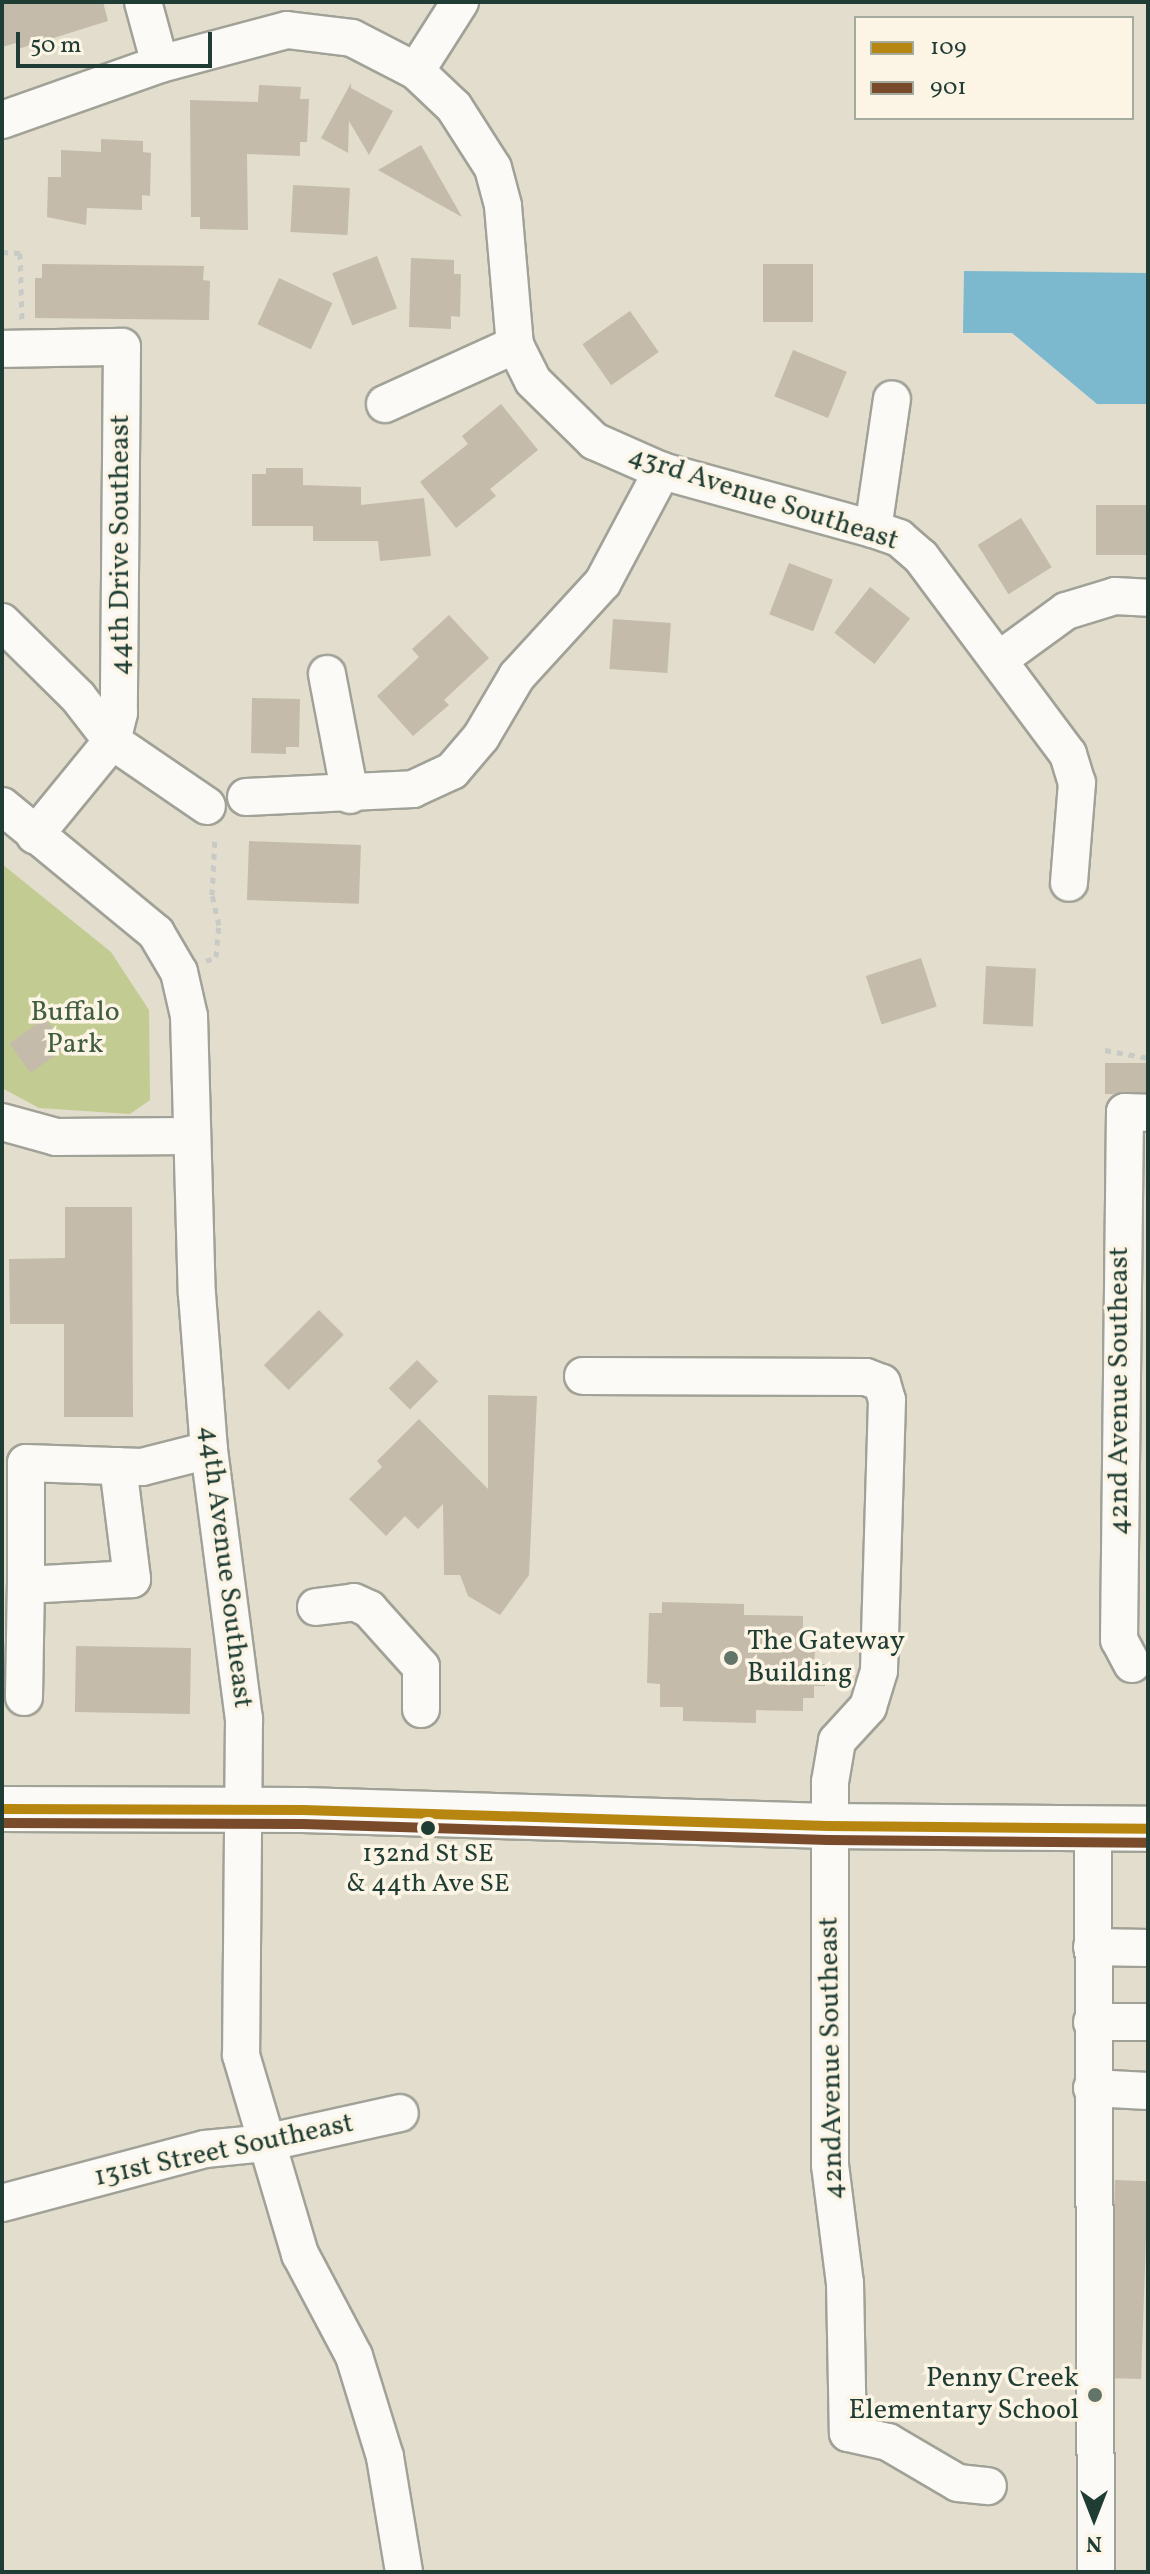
<!DOCTYPE html>
<html>
<head>
<meta charset="utf-8">
<style>
  body { margin:0 }
  #map { position:relative; width:1150px; height:2574px; overflow:hidden; background:#e2ddcc; font-family:Vollkorn,serif }
  div>[style] { position:absolute }
  [style*='--x'] { left:calc(var(--x)*1px); top:calc(var(--y)*1px); width:calc(var(--w)*1px); rotate:calc(var(--a)*1deg) }
  .green>* { inset:0; background:#c2cc92 }
  .water>* { inset:0; background:#7db9ce }
  .building>* { inset:0; background:#c4bbab; transform-origin:0 0 }
  .path>* { height:5px; margin-top:-2.5px; transform-origin:0; background:repeating-linear-gradient(90deg,#c8cac5 0 6px,transparent 0 12px) }
  .roads { filter:drop-shadow(2px 0 #a1a297) drop-shadow(-2px 0 #a1a297) drop-shadow(0 2px #a1a297) drop-shadow(0 -2px #a1a297) }
  .minor>* { height:36px; margin:-18px; padding:0 18px; transform-origin:18px; border-radius:18px; background:#fbfaf7 }
  .major>* { height:44px; margin:-22px; padding:0 22px; transform-origin:22px; border-radius:22px; background:#fbfaf7 }
  .bus-1>* { height:10px; margin:-5px; padding:0 5px; transform-origin:5px; border-radius:5px; background:#b68610 }
  .bus-2>* { height:10px; margin:-5px; padding:0 5px; transform-origin:5px; border-radius:5px; background:#7a4b2a }
  .dots>* { width:22px; height:22px; translate:-50% -50%; box-sizing:border-box; border:4px solid #fcf5e5; border-radius:50% }
  span { translate:-50% -50%; white-space:nowrap; text-align:center; line-height:1.15; -webkit-text-stroke:7px #fcf5e5; paint-order:stroke }
  .bus-label { font-size:26px; color:#1f3d34 }
  .street-label { font-size:28px; color:#1f3d34 }
  .park-label { font-size:28px; color:#415d40 }
  .poi-label { font-size:28px; color:#1f3d34 }
  .left { translate:0 -50%; text-align:left }
  .right { translate:-100% -50%; text-align:right }
  .frame { position:absolute; inset:0; border:4px solid #1f3d34; pointer-events:none }
  .legend { position:absolute; left:854px; top:16px; width:280px; height:104px; box-sizing:border-box; background:#fcf5e5; border:2px solid #a4ab9e; margin:0; padding:10px 14px; list-style:none; font-size:24px; color:#1f3d34 }
  .legend li { display:flex; align-items:center; gap:16px; height:40px }
  .legend b { width:40px; border:2px solid #a4ab9e }
  .north { position:absolute; left:1054px; top:2478px; width:80px; height:80px; -webkit-text-stroke:6px #fcf5e5; paint-order:stroke; rotate:180deg; font-size:22px; font-weight:700; line-height:32px; text-align:center; color:#1f3d34 }
  .north::after { content:''; display:block; margin:auto; width:28px; height:36px; background:#1f3d34; clip-path:polygon(50% 0,100% 100%,50% 72%,0 100%) }
  .scale { position:absolute; left:16px; top:32px; width:196px; height:36px; box-sizing:border-box; border:4px solid #1f3d34; border-top:0; padding-left:10px; font-size:24px; line-height:28px; white-space:nowrap; color:#1f3d34; -webkit-text-stroke:6px #fcf5e5; paint-order:stroke }
</style>
</head>
<body>
<div id="map">
  <div class="green">
    <i style="clip-path:polygon(2px 864px,111px 952px,149px 1010px,150px 1100px,130px 1114px,39px 1108px,2px 1088px)"></i>
  </div>
  <div class="water">
    <i style="clip-path:polygon(964px 271px,1148px 273px,1148px 404px,1097px 404px,1012px 333px,963px 333px)"></i>
  </div>
  <div class="building">
    <i style="clip-path:polygon(2px 2px,103px 2px,108px 21px,18px 49px,16px 43px,2px 47px)"></i>
    <i style="clip-path:polygon(351px 83px,351px 88px,393px 111px,369px 155px,349px 121px,348px 153px,321px 138px)"></i>
    <i style="clip-path:polygon(259px 85px,301px 87px,300px 99px,309px 99px,307px 142px,300px 142px,300px 156px,247px 154px,248px 230px,200px 229px,200px 217px,191px 217px,190px 100px,258px 102px)"></i>
    <i style="clip-path:polygon(101px 139px,143px 141px,143px 152px,151px 153px,150px 196px,142px 195px,142px 210px,87px 208px,86px 225px,47px 217px,48px 177px,61px 177px,61px 150px,101px 152px)"></i>
    <i style="clip-path:polygon(421px 145px,462px 217px,378px 170px)"></i>
    <i style="left:293px;top:185px;width:57px;height:47px;rotate:3deg"></i>
    <i style="left:377px;top:256px;width:56px;height:48px;rotate:69deg"></i>
    <i style="clip-path:polygon(411px 258px,454px 260px,454px 274px,461px 274px,460px 317px,451px 316px,451px 329px,409px 327px)"></i>
    <i style="clip-path:polygon(42px 264px,204px 266px,203px 280px,210px 281px,209px 320px,35px 318px,35px 278px,42px 278px)"></i>
    <i style="left:763px;top:264px;width:50px;height:58px"></i>
    <i style="left:279px;top:278px;width:59px;height:51px;rotate:25deg"></i>
    <i style="left:630px;top:311px;width:50px;height:58px;rotate:55deg"></i>
    <i style="left:793px;top:350px;width:58px;height:50px;rotate:22deg"></i>
    <i style="clip-path:polygon(501px 404px,538px 450px,490px 489px,496px 496px,456px 528px,420px 482px,468px 444px,462px 436px)"></i>
    <i style="clip-path:polygon(266px 468px,303px 468px,303px 485px,361px 487px,361px 505px,424px 498px,431px 556px,380px 561px,378px 541px,313px 541px,313px 526px,252px 526px,252px 474px,266px 474px)"></i>
    <i style="left:1096px;top:505px;width:52px;height:50px"></i>
    <i style="left:1021px;top:518px;width:58px;height:51px;rotate:58deg"></i>
    <i style="left:789px;top:563px;width:47px;height:55px;rotate:21deg"></i>
    <i style="left:870px;top:587px;width:51px;height:58px;rotate:38deg"></i>
    <i style="clip-path:polygon(449px 615px,489px 658px,444px 700px,449px 705px,413px 736px,377px 696px,419px 657px,412px 649px)"></i>
    <i style="left:613px;top:619px;width:58px;height:50px;rotate:4deg"></i>
    <i style="clip-path:polygon(252px 698px,300px 699px,299px 747px,286px 747px,286px 754px,251px 753px)"></i>
    <i style="left:249px;top:841px;width:112px;height:59px;rotate:2deg"></i>
    <i style="left:921px;top:958px;width:51px;height:58px;rotate:72deg"></i>
    <i style="left:986px;top:966px;width:50px;height:58px;rotate:3deg"></i>
    <i style="left:45px;top:1018px;width:36px;height:44px;rotate:54deg"></i>
    <i style="left:1105px;top:1063px;width:43px;height:31px"></i>
    <i style="clip-path:polygon(65px 1207px,132px 1207px,133px 1417px,64px 1417px,64px 1324px,10px 1324px,9px 1259px,65px 1258px)"></i>
    <i style="left:319px;top:1310px;width:35px;height:78px;rotate:45deg"></i>
    <i style="left:417px;top:1360px;width:30px;height:40px;rotate:45deg"></i>
    <i style="clip-path:polygon(488px 1395px,537px 1396px,529px 1575px,500px 1615px,468px 1596px,460px 1575px,444px 1575px,443px 1504px,418px 1529px,405px 1516px,386px 1536px,349px 1499px,382px 1467px,377px 1461px,419px 1419px,488px 1489px)"></i>
    <i style="clip-path:polygon(662px 1602px,744px 1604px,744px 1615px,803px 1616px,803px 1651px,815px 1652px,814px 1664px,826px 1664px,825px 1686px,814px 1686px,814px 1698px,803px 1698px,803px 1711px,756px 1710px,756px 1723px,683px 1721px,683px 1707px,660px 1707px,660px 1684px,647px 1683px,649px 1613px,662px 1613px)"></i>
    <i style="left:76px;top:1646px;width:115px;height:66px;rotate:1deg"></i>
    <i style="left:1115px;top:2180px;width:33px;height:198px;rotate:2deg"></i>
  </div>
  <div class="path">
    <i style="--x:2;--y:252;--w:18;--a:3"></i>
    <i style="--x:20;--y:253;--w:69;--a:88.3"></i>
    <i style="--x:206;--y:961;--w:11;--a:-22"></i>
    <i style="--x:216;--y:957;--w:32;--a:-85"></i>
    <i style="--x:219;--y:925;--w:31;--a:-103"></i>
    <i style="--x:212;--y:895;--w:59;--a:-87.1"></i>
    <i style="--x:1105;--y:1050;--w:44;--a:10.5"></i>
  </div>
  <div class="roads">
    <div class="minor">
      <i style="--x:143;--y:2;--w:64;--a:74.7"></i>
      <i style="--x:416;--y:71;--w:82;--a:-57.5"></i>
      <i style="--x:2;--y:120;--w:168;--a:-19.5"></i>
      <i style="--x:160;--y:64;--w:131;--a:-15"></i>
      <i style="--x:287;--y:30;--w:65;--a:7"></i>
      <i style="--x:352;--y:38;--w:72;--a:27.3"></i>
      <i style="--x:416;--y:71;--w:52;--a:43.5"></i>
      <i style="--x:454;--y:107;--w:72;--a:57.4"></i>
      <i style="--x:493;--y:168;--w:39;--a:75"></i>
      <i style="--x:503;--y:206;--w:140;--a:85.1"></i>
      <i style="--x:515;--y:345;--w:40;--a:63.4"></i>
      <i style="--x:533;--y:381;--w:86;--a:44.5"></i>
      <i style="--x:594;--y:441;--w:74;--a:23.8"></i>
      <i style="--x:662;--y:471;--w:219;--a:15.4"></i>
      <i style="--x:873;--y:529;--w:28;--a:19"></i>
      <i style="--x:899;--y:538;--w:29;--a:41"></i>
      <i style="--x:921;--y:557;--w:246;--a:53.3"></i>
      <i style="--x:1068;--y:754;--w:30;--a:73"></i>
      <i style="--x:1077;--y:783;--w:100;--a:94.6"></i>
      <i style="--x:2;--y:349;--w:120;--a:-1"></i>
      <i style="--x:122;--y:347;--w:366;--a:90.5"></i>
      <i style="--x:119;--y:713;--w:29;--a:104"></i>
      <i style="--x:112;--y:741;--w:122;--a:129.3"></i>
      <i style="--x:385;--y:404;--w:143;--a:-24.4"></i>
      <i style="--x:873;--y:529;--w:131;--a:-81.7"></i>
      <i style="--x:2;--y:622;--w:107;--a:44.6"></i>
      <i style="--x:78;--y:697;--w:56;--a:52.3"></i>
      <i style="--x:112;--y:741;--w:115;--a:34.4"></i>
      <i style="--x:1000;--y:659;--w:82;--a:-36"></i>
      <i style="--x:1066;--y:611;--w:51;--a:-17"></i>
      <i style="--x:1115;--y:596;--w:33;--a:3"></i>
      <i style="--x:327;--y:674;--w:123;--a:79.2"></i>
      <i style="--x:246;--y:797;--w:167;--a:-2.7"></i>
      <i style="--x:413;--y:789;--w:43;--a:-24.8"></i>
      <i style="--x:452;--y:771;--w:45;--a:-49.5"></i>
      <i style="--x:481;--y:737;--w:71;--a:-59.5"></i>
      <i style="--x:517;--y:676;--w:127;--a:-47.5"></i>
      <i style="--x:603;--y:582;--w:126;--a:-62"></i>
      <i style="--x:2;--y:806;--w:200;--a:39.5"></i>
      <i style="--x:156;--y:933;--w:45;--a:59.5"></i>
      <i style="--x:179;--y:972;--w:45;--a:77.2"></i>
      <i style="--x:189;--y:1016;--w:278;--a:88.4"></i>
      <i style="--x:197;--y:1294;--w:156;--a:85.6"></i>
      <i style="--x:209;--y:1450;--w:271;--a:82.6"></i>
      <i style="--x:244;--y:1719;--w:336;--a:90.5"></i>
      <i style="--x:241;--y:2055;--w:208;--a:73.5"></i>
      <i style="--x:300;--y:2254;--w:115;--a:62.1"></i>
      <i style="--x:354;--y:2356;--w:106;--a:72.9"></i>
      <i style="--x:385;--y:2457;--w:117;--a:80.6"></i>
      <i style="--x:2;--y:1122;--w:56;--a:15.5"></i>
      <i style="--x:56;--y:1137;--w:136;--a:-0.4"></i>
      <i style="--x:583;--y:1376;--w:283;--a:0.2"></i>
      <i style="--x:866;--y:1377;--w:17;--a:21"></i>
      <i style="--x:882;--y:1383;--w:18;--a:74"></i>
      <i style="--x:887;--y:1400;--w:271;--a:91.7"></i>
      <i style="--x:879;--y:1671;--w:38;--a:107"></i>
      <i style="--x:868;--y:1707;--w:46;--a:132.4"></i>
      <i style="--x:837;--y:1741;--w:42;--a:99.7"></i>
      <i style="--x:830;--y:1782;--w:383;--a:90"></i>
      <i style="--x:830;--y:2165;--w:119;--a:82.8"></i>
      <i style="--x:845;--y:2283;--w:150;--a:88.9"></i>
      <i style="--x:848;--y:2433;--w:41;--a:12.7"></i>
      <i style="--x:888;--y:2442;--w:81;--a:30.4"></i>
      <i style="--x:958;--y:2483;--w:30;--a:6"></i>
      <i style="--x:118;--y:1466;--w:114;--a:82.9"></i>
      <i style="--x:132;--y:1579;--w:106;--a:176.8"></i>
      <i style="--x:26;--y:1585;--w:122;--a:-90"></i>
      <i style="--x:26;--y:1463;--w:116;--a:2"></i>
      <i style="--x:142;--y:1467;--w:69;--a:-14.2"></i>
      <i style="--x:316;--y:1607;--w:38;--a:-7"></i>
      <i style="--x:354;--y:1602;--w:17;--a:25"></i>
      <i style="--x:369;--y:1609;--w:78;--a:48.1"></i>
      <i style="--x:421;--y:1667;--w:42;--a:90"></i>
      <i style="--x:1132;--y:1664;--w:27;--a:-118"></i>
      <i style="--x:1119;--y:1640;--w:528;--a:-89.35"></i>
      <i style="--x:1125;--y:1112;--w:23;--a:2"></i>
      <i style="--x:24;--y:1697;--w:112;--a:-89"></i>
      <i style="--x:1093;--y:1829;--w:743;--a:89.77"></i>
      <i style="--x:1092;--y:1947;--w:56;--a:1"></i>
      <i style="--x:1092;--y:2022;--w:56;--a:0"></i>
      <i style="--x:1092;--y:2088;--w:56;--a:3.1"></i>
      <i style="--x:2;--y:2203;--w:210;--a:-14.9"></i>
      <i style="--x:205;--y:2149;--w:60;--a:-5.7"></i>
      <i style="--x:265;--y:2143;--w:138;--a:-12.5"></i>
    </div>
    <div class="major">
      <i style="--x:2;--y:1809;--w:301;--a:0.2"></i>
      <i style="--x:303;--y:1810;--w:525;--a:1.75"></i>
      <i style="--x:828;--y:1826;--w:320;--a:0.5"></i>
    </div>
  </div>
  <div class="bus-1">
    <i style="--x:2;--y:1809;--w:301;--a:0.2"></i>
    <i style="--x:303;--y:1810;--w:525;--a:1.75"></i>
    <i style="--x:828;--y:1826;--w:320;--a:0.5"></i>
  </div>
  <div class="bus-2">
    <i style="--x:2;--y:1823;--w:301;--a:0.2"></i>
    <i style="--x:303;--y:1824;--w:525;--a:1.75"></i>
    <i style="--x:828;--y:1840;--w:320;--a:0.5"></i>
  </div>
  <div class="dots">
    <i style="left:731px;top:1658px;background:#637569"></i>
    <i style="left:428px;top:1828px;background:#1f3d34"></i>
    <i style="left:1095px;top:2395px;background:#637569"></i>
  </div>
  <div class="bus-label">
    <span style="left:428px;top:1870px">132nd St SE<br>&amp; 44th Ave SE</span>
  </div>
  <div class="street-label">
    <span style="left:763px;top:499px;rotate:18deg">43rd Avenue Southeast</span>
    <span style="left:121px;top:545px;rotate:-90deg">44th Drive Southeast</span>
    <span style="left:1120px;top:1391px;rotate:-90deg">42nd Avenue Southeast</span>
    <span style="left:225px;top:1567px;rotate:83deg">44th Avenue Southeast</span>
    <span style="left:832px;top:2058px;rotate:-91deg">42ndAvenue Southeast</span>
    <span style="left:224px;top:2151px;rotate:-12deg">131st Street Southeast</span>
  </div>
  <div class="park-label">
    <span style="left:75px;top:1029px">Buffalo<br>Park</span>
  </div>
  <div class="poi-label">
    <span class="left" style="left:747px;top:1658px">The Gateway<br>Building</span>
    <span class="right" style="left:1079px;top:2395px">Penny Creek<br>Elementary School</span>
  </div>
  <div class="frame"></div>
  <ul class="legend">
  <li><b style="height:10px;background:#b68610"></b>109</li>
  <li><b style="height:10px;background:#7a4b2a"></b>901</li>
  </ul>
  <div class="north">N</div>
  <div class="scale">50 m</div>
</div>
</body>
</html>
